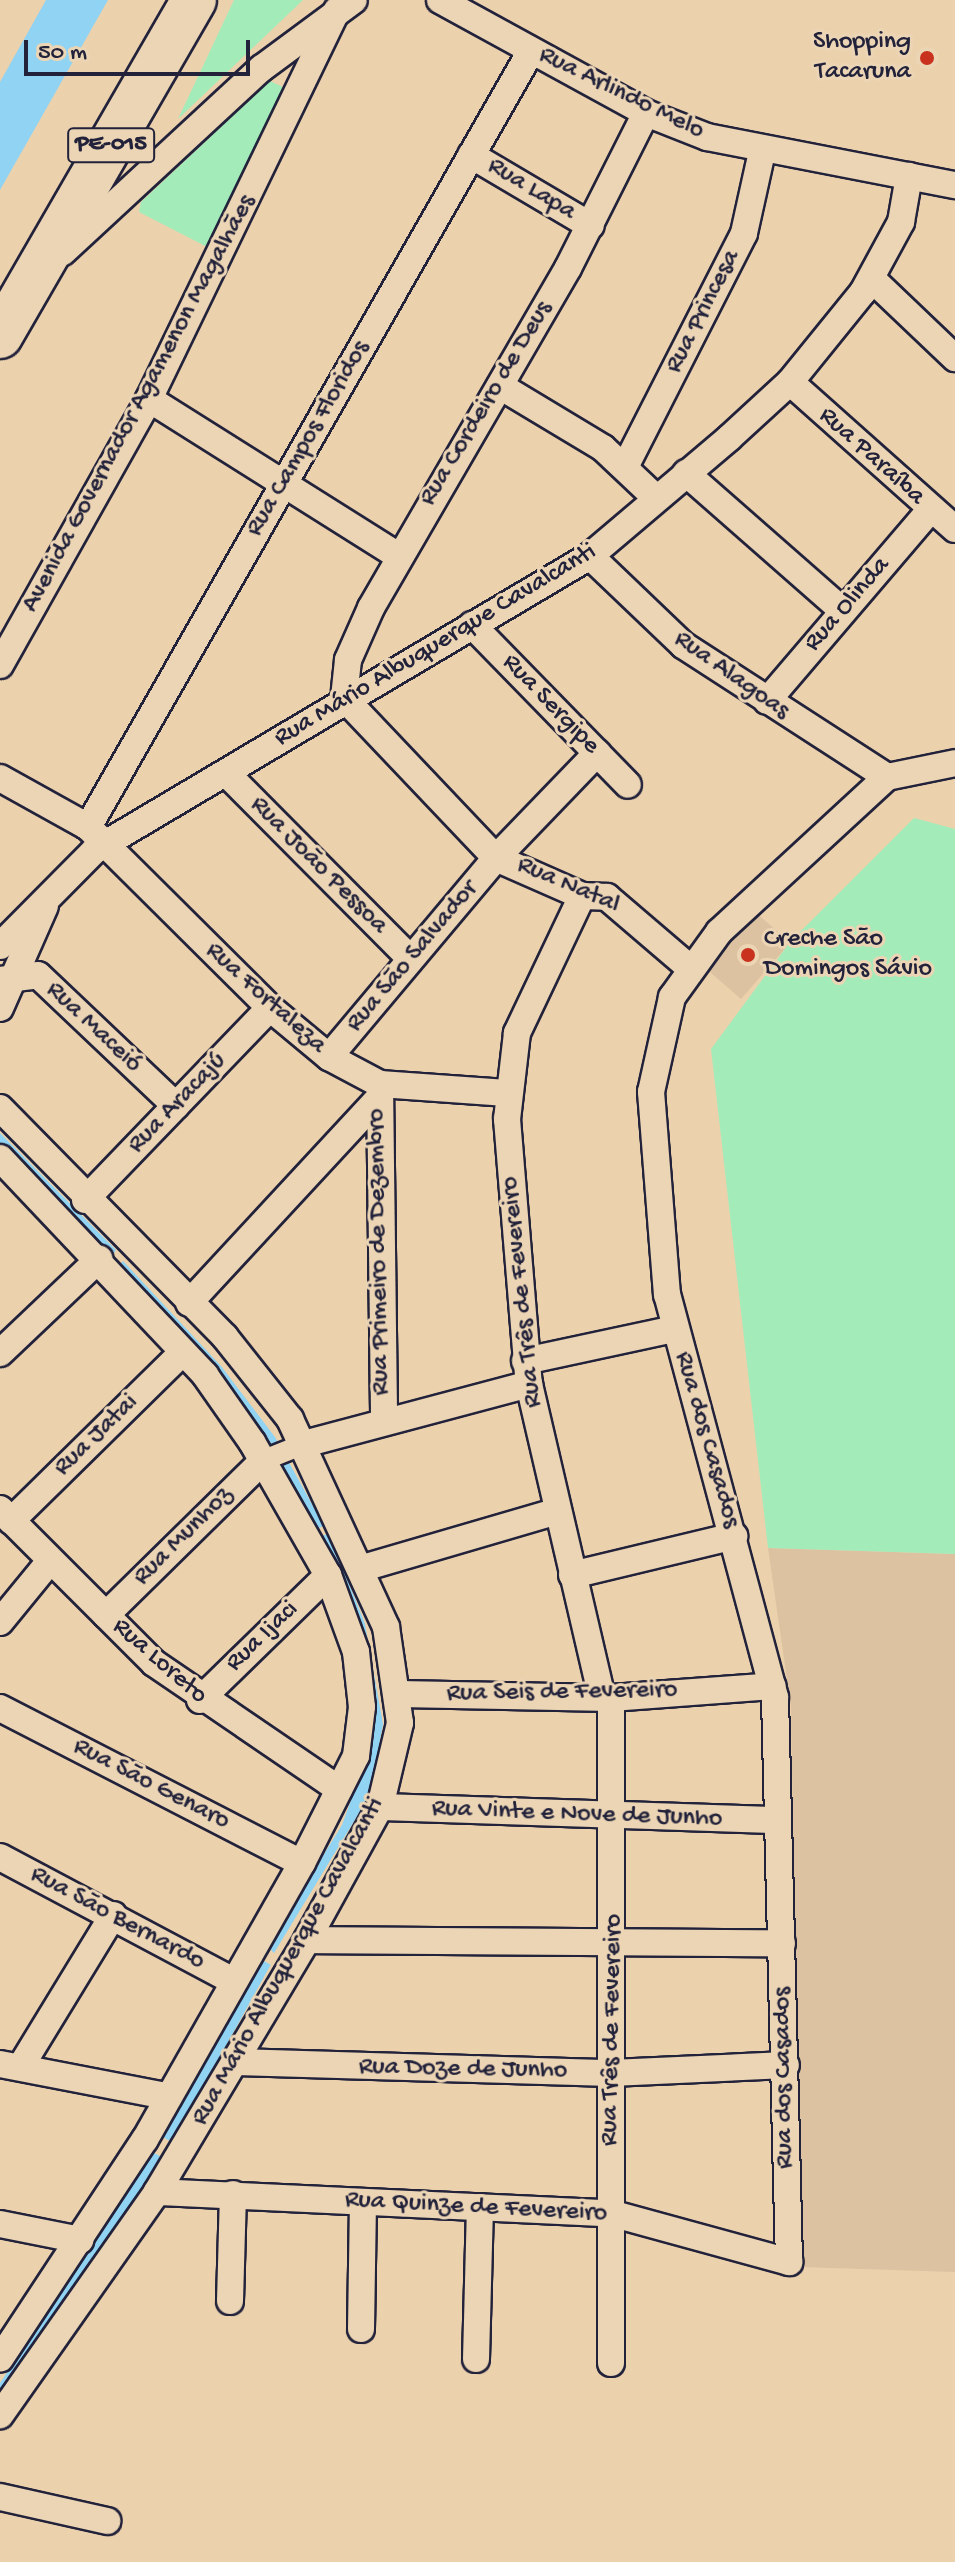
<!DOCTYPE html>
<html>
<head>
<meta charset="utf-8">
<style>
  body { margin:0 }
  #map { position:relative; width:955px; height:2562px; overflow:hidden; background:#ecd1ad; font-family:"Gochi Hand",sans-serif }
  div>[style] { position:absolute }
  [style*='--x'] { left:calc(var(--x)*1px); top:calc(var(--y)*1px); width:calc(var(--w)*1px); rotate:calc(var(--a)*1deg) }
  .built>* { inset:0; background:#ddc2a1; transform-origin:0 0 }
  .green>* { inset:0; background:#a3ecba }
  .water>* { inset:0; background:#90d3f2; transform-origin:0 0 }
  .roads { filter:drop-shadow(2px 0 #22223b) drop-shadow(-2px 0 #22223b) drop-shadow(0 2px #22223b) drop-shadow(0 -2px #22223b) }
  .pedestrian>* { height:20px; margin:-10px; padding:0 10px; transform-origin:10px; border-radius:10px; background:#ecd5b4 }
  .minor>* { height:26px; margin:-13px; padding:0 13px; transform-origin:13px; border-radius:13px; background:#ecd5b4 }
  .trunk>* { height:44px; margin:-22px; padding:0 22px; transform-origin:22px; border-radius:22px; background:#ecd5b4 }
  .dots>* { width:22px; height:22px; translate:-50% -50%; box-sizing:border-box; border:4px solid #ecd5b4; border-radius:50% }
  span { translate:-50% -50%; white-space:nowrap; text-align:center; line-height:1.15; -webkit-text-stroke:6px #ecd5b4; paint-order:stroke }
  .shield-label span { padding:2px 6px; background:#ecd5b4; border:2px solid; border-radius:6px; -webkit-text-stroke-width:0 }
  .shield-label { font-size:24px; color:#22223b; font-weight:700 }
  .poi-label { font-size:26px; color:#22223b }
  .right { translate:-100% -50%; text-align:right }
  .left { translate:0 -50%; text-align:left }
  .street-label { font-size:26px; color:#22223b }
  .scale { position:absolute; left:24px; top:40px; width:226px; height:36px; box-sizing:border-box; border:4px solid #22223b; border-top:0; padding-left:10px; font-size:24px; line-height:28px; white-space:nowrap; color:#22223b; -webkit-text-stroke:6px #ecd5b4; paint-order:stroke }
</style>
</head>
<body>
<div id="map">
  <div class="built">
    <i style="left:754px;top:911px;width:48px;height:75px;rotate:41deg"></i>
    <i style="clip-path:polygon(768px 1548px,955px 1554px,955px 2272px,800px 2267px,791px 1707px)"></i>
  </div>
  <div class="green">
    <i style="clip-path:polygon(234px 0,303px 0,178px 119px)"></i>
    <i style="clip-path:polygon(270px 81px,283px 87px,209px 248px,139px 212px,141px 202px)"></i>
    <i style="clip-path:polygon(914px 818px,955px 829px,955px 1554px,768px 1548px,711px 1049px,790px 942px)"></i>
  </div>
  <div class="water">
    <i style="clip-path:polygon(46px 0,108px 0,0 190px,0 82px)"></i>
    <i style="clip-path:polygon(0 1133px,116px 1250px,111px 1257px,0 1148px)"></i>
    <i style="clip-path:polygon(123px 1261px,221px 1366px,275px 1437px,324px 1526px,316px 1529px,245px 1412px,117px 1267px)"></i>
    <i style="clip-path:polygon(329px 1533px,365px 1624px,383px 1724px,370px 1795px,274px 1953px,267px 1946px,342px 1825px,374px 1737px,371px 1688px,320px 1537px)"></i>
    <i style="left:262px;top:1960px;width:10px;height:203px;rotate:29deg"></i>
    <i style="clip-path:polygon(154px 2153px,164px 2158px,0 2399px,0 2383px)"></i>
  </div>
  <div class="roads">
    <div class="pedestrian">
      <i style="--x:264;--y:1460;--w:43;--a:-21.8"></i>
    </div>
    <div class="minor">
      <i style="--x:440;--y:0;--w:235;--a:28.7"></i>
      <i style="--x:646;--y:113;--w:66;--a:21.5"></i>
      <i style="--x:707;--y:137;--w:253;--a:11"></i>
      <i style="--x:646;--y:113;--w:174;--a:116.7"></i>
      <i style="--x:568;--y:268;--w:393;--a:120.1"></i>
      <i style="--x:371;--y:608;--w:57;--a:113.9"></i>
      <i style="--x:348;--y:660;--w:31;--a:96"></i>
      <i style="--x:345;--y:691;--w:9;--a:84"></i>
      <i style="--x:346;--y:700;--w:218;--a:46.5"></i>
      <i style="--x:496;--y:858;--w:94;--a:23.8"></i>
      <i style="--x:582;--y:896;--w:25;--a:2"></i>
      <i style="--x:607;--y:897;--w:111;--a:40.6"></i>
      <i style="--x:471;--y:155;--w:139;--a:30.6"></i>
      <i style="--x:63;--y:252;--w:271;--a:-42.8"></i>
      <i style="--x:262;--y:68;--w:114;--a:-36.5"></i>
      <i style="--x:872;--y:279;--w:115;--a:43.6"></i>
      <i style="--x:790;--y:382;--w:221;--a:41.7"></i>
      <i style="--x:500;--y:386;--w:120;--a:31"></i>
      <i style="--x:603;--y:448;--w:71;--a:43.3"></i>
      <i style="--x:149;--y:399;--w:294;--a:32.2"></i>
      <i style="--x:626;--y:465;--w:260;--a:-63"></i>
      <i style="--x:744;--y:233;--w:83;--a:-77.5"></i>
      <i style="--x:686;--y:473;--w:209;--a:41.3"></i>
      <i style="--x:590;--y:556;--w:129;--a:43.7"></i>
      <i style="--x:683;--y:645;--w:243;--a:32.9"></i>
      <i style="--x:472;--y:625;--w:223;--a:45.7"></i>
      <i style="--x:0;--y:665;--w:305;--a:-60.7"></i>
      <i style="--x:149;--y:399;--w:432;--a:-64.2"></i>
      <i style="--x:767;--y:701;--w:251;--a:-49.5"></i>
      <i style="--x:227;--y:774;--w:260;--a:45.2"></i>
      <i style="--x:0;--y:778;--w:101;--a:29.1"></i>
      <i style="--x:88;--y:827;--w:257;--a:44.8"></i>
      <i style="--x:270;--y:1008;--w:77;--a:39.7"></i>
      <i style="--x:329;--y:1057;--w:58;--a:27.9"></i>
      <i style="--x:380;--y:1084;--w:127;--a:4.1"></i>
      <i style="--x:88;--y:827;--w:894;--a:-60.28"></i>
      <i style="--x:582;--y:896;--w:152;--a:115.4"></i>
      <i style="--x:517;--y:1033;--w:87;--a:96.6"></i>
      <i style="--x:507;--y:1119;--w:266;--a:85.3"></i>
      <i style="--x:529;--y:1384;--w:321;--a:76.9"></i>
      <i style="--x:0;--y:946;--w:135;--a:-45.3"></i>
      <i style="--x:95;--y:850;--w:576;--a:-30.71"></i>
      <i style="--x:590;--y:556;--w:182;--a:-40.3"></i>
      <i style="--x:729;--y:438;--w:83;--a:-42.6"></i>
      <i style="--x:790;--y:382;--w:116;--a:-51"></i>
      <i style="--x:863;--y:292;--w:80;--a:-61.5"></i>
      <i style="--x:901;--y:222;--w:47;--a:-80.1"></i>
      <i style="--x:0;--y:980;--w:38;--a:-7"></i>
      <i style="--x:38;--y:975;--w:190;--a:43.5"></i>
      <i style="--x:0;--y:1008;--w:111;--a:-66.2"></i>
      <i style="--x:329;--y:1057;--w:260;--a:-50"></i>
      <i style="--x:496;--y:858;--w:146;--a:-46.1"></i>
      <i style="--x:380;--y:1084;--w:337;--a:89.3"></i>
      <i style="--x:0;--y:1108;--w:321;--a:45.5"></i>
      <i style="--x:225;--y:1337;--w:105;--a:51.6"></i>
      <i style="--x:290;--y:1419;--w:229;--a:65.2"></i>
      <i style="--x:386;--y:1627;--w:97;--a:81.7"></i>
      <i style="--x:400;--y:1723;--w:86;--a:103.4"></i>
      <i style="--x:380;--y:1807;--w:152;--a:118.8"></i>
      <i style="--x:307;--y:1940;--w:293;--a:120.8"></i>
      <i style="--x:157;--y:2192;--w:273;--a:125.1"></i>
      <i style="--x:0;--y:1158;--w:299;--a:46.6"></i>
      <i style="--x:205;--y:1375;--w:82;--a:55"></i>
      <i style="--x:252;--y:1442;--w:153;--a:60.3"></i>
      <i style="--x:328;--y:1575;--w:82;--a:70"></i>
      <i style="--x:356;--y:1652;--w:55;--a:83.8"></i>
      <i style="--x:362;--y:1707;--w:49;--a:97"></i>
      <i style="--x:356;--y:1756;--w:120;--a:116.8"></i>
      <i style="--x:302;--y:1863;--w:318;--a:119.6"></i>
      <i style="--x:145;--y:2139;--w:263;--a:123.4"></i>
      <i style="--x:85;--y:1200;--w:267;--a:-46.1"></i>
      <i style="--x:189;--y:1303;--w:275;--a:-47.2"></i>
      <i style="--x:0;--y:1353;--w:137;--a:-43.5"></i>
      <i style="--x:525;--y:1361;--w:152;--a:-12.1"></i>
      <i style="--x:304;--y:1444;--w:233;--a:-14.9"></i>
      <i style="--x:0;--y:1509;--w:218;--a:45"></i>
      <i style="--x:154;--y:1663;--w:224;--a:34.3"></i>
      <i style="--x:11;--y:1521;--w:241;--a:-44.5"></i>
      <i style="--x:363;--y:1568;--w:199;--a:-16.3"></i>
      <i style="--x:572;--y:1575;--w:167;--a:-13.5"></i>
      <i style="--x:106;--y:1615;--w:221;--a:-44.5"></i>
      <i style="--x:0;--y:1622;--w:79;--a:-50.7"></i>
      <i style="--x:399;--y:1694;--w:212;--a:1.1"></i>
      <i style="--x:611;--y:1698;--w:162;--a:-4.2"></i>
      <i style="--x:611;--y:1698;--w:665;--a:90"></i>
      <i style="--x:200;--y:1700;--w:179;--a:-44.3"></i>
      <i style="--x:0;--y:1708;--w:339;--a:27.2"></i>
      <i style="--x:380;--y:1807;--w:394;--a:1.9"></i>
      <i style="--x:0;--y:1857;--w:264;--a:28"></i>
      <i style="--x:307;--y:1940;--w:475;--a:0.4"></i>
      <i style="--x:236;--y:2062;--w:375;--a:1.7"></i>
      <i style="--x:611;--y:2073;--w:175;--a:-2.6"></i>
      <i style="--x:0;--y:2064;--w:169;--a:10.9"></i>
      <i style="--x:21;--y:2066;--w:177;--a:-58.6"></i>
      <i style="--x:157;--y:2192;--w:453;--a:2.7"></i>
      <i style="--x:610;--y:2213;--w:186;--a:15.3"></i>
      <i style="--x:789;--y:2262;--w:565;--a:-91.42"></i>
      <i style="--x:775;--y:1697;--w:416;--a:-105"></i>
      <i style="--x:667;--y:1295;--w:204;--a:-94.5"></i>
      <i style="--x:651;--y:1092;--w:97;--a:-77.5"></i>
      <i style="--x:672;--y:997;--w:80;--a:-54.1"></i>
      <i style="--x:719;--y:932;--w:229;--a:-42.7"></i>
      <i style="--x:887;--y:777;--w:69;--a:-11.6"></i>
      <i style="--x:0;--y:2224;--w:82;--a:11.3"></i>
      <i style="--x:230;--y:2301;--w:107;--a:-88.4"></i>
      <i style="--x:361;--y:2329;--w:127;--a:-89.1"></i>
      <i style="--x:476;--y:2359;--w:152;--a:-88.5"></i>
      <i style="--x:0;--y:2497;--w:110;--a:12.6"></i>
    </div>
    <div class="trunk">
      <i style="--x:0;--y:336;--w:388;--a:-60"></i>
    </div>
  </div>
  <div class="dots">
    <i style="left:927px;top:58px;background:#c8321e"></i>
    <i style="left:748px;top:955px;background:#c8321e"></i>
  </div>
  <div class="shield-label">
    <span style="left:111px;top:145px">PE-015</span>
  </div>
  <div class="poi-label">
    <span class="right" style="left:911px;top:58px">Shopping<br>Tacaruna</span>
    <span class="left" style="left:764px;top:955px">Creche São<br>Domingos Sávio</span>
  </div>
  <div class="street-label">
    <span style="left:621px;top:94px;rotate:26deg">Rua Arlindo Melo</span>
    <span style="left:531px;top:190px;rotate:31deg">Rua Lapa</span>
    <span style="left:704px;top:312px;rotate:-63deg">Rua Princesa</span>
    <span style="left:140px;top:404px;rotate:-62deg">Avenida Governador Agamenon Magalhães</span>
    <span style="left:487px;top:404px;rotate:-59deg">Rua Cordeiro de Deus</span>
    <span style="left:309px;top:439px;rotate:-60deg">Rua Campos Floridos</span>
    <span style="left:871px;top:457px;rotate:42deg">Rua Paraíba</span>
    <span style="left:848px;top:605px;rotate:-49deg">Rua Olinda</span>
    <span style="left:436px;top:646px;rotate:-31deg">Rua Mário Albuquerque Cavalcanti</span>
    <span style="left:731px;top:676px;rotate:35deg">Rua Alagoas</span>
    <span style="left:550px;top:705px;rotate:46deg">Rua Sergipe</span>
    <span style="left:318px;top:866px;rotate:45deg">Rua João Pessoa</span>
    <span style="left:568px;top:886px;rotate:23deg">Rua Natal</span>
    <span style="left:413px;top:957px;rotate:-50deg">Rua São Salvador</span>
    <span style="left:265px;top:999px;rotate:42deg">Rua Fortaleza</span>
    <span style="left:93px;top:1028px;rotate:43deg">Rua Maceió</span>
    <span style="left:178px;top:1104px;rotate:-46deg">Rua Aracajú</span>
    <span style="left:380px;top:1252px;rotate:-91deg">Rua Primeiro de Dezembro</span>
    <span style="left:523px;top:1292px;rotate:-96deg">Rua Três de Fevereiro</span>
    <span style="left:97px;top:1436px;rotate:-44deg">Rua Jatai</span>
    <span style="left:706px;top:1440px;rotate:74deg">Rua dos Casados</span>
    <span style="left:184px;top:1537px;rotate:-45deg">Rua Munhoz</span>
    <span style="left:263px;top:1637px;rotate:-44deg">Rua Ijaci</span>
    <span style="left:159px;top:1662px;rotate:41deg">Rua Loreto</span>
    <span style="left:562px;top:1693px;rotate:-1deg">Rua Seis de Fevereiro</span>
    <span style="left:151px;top:1785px;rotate:27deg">Rua São Genaro</span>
    <span style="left:577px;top:1815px;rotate:2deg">Rua Vinte e Nove de Junho</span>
    <span style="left:117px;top:1919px;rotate:28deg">Rua São Bernardo</span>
    <span style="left:289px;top:1962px;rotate:-61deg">Rua Mário Albuquerque Cavalcanti</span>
    <span style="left:613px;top:2030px;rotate:-89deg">Rua Três de Fevereiro</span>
    <span style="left:463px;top:2070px;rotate:1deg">Rua Doze de Junho</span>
    <span style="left:785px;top:2078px;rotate:-91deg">Rua dos Casados</span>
    <span style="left:476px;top:2208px;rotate:3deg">Rua Quinze de Fevereiro</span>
  </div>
  <div class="scale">50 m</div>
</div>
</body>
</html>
